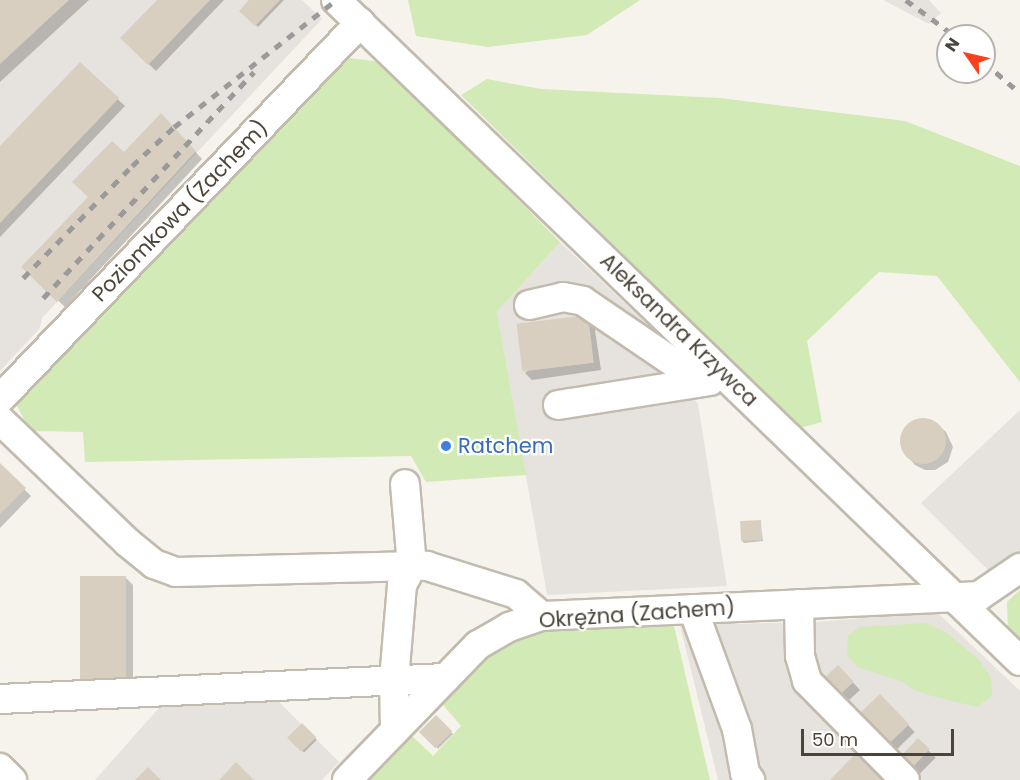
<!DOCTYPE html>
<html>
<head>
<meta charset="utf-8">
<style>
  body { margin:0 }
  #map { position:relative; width:1020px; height:780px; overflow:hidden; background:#f6f3ec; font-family:Poppins,sans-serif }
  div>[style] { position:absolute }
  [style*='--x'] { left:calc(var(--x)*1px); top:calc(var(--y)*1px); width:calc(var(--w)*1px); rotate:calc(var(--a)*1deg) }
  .industrial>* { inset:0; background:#e6e2dd }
  .green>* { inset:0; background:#d2eab5 }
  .shadow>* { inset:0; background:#0003; transform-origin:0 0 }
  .building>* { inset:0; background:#d8cfc1; transform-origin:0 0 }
  .round { border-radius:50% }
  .roads { filter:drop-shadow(2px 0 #c2bbae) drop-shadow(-2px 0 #c2bbae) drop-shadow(0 2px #c2bbae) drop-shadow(0 -2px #c2bbae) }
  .minor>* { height:28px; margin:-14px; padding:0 14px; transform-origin:14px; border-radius:14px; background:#fff }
  .rail>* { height:4.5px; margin-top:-2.25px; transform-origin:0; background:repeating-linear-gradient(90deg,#9a9a9a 0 8px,transparent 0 16px) }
  .dots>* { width:16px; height:16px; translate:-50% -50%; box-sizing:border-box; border:3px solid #fff; border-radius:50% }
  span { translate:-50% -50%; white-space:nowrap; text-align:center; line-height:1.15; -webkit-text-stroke:4.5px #fff; paint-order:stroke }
  .street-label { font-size:21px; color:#4b4439 }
  .shop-label { font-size:21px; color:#366cbe }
  .left { translate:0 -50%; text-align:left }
  .north { position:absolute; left:936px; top:24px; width:60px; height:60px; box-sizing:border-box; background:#fff; border:2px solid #b7b4b0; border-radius:50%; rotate:304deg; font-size:16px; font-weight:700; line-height:24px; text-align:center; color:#4b4439 }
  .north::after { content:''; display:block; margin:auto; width:21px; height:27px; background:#fc3f1d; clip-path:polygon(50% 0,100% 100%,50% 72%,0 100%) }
  .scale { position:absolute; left:801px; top:729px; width:153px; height:27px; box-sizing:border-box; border:3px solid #4b4439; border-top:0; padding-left:8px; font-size:18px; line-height:21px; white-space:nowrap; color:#4b4439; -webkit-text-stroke:4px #fff; paint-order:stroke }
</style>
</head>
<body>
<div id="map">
  <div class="industrial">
    <i style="clip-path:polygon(0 0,302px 0,322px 19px,57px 302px,42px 318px,40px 328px,0 371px)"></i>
    <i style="clip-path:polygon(883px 0,929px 0,941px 13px,929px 24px)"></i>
    <i style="clip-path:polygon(560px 242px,683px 358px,674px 377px,698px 404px,727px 586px,547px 595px,497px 312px)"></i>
    <i style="clip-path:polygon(1020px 410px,1020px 554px,991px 573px,921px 503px)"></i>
    <i style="clip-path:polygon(937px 612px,1020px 691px,1020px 780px,718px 780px,680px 625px,816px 622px)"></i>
    <i style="clip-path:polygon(165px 701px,279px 702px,339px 762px,322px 780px,95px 780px)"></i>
  </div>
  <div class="green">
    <i style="clip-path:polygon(408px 0,640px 0,587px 35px,488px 47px,416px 36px)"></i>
    <i style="clip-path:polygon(350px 58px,381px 62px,560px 242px,497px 312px,526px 475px,426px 482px,411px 456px,85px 462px,83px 432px,30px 431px,14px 400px,326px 69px)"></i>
    <i style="clip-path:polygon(487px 79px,541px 89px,720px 98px,905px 121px,1020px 166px,1020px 382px,937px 276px,879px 272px,807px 341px,822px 422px,800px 428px,461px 95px)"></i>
    <i style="clip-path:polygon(1020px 590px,1020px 642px,1008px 631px,1007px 602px)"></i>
    <i style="clip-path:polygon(926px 623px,947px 633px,980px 661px,991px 678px,992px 696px,977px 707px,932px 696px,914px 690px,903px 682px,857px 667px,847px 654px,848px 636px,859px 627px)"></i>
    <i style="clip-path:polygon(674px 626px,710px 780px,366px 780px,410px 734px,433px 756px,461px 726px,443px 705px,493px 652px,542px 630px)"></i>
  </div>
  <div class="shadow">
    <i style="clip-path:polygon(0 0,89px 0,0 82px)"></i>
    <i style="clip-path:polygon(159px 0,224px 0,156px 71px,122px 38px)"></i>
    <i style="clip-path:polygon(252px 0,284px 0,258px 27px,241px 11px)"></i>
    <i style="clip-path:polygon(80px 64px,125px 106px,0 237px,0 148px)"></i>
    <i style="clip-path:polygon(168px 122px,202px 159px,65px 307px,23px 267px,90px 197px,124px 154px)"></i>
    <i style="clip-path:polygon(587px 317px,594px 324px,601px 370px,532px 380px,525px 373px)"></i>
    <i style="clip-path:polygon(918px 419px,929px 419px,938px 425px,946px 432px,953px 447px,948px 462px,935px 470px,925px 470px,915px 465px,908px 457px,901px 443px,905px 428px)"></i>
    <i style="clip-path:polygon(0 465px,31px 496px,0 528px)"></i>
    <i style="clip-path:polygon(760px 521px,763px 541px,744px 543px,742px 541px)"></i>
    <i style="clip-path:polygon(125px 577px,133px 585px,133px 688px,89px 688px)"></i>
    <i style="clip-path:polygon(845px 674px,860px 690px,847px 702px,825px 678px)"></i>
    <i style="left:880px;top:696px;width:50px;height:31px;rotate:46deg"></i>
    <i style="left:436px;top:717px;width:24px;height:21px;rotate:45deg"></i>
    <i style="left:302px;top:725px;width:21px;height:18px;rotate:45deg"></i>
    <i style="left:918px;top:740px;width:25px;height:23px;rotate:45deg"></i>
  </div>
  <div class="building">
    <i style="clip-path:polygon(0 0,69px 0,0 64px)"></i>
    <i style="clip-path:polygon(157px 0,210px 0,148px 65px,120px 38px)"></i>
    <i style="clip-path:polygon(249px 0,280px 0,255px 26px,239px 11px)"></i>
    <i style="clip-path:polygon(80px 62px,119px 98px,0 223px,0 146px)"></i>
    <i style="clip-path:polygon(161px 113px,196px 151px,57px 302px,21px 267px,88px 197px,72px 182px,112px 141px,124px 152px)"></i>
    <i style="left:588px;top:315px;width:48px;height:72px;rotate:83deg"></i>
    <i class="round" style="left:900px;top:418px;width:46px;height:46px"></i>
    <i style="clip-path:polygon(0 463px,26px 488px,0 514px)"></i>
    <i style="left:761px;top:520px;width:20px;height:21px;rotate:87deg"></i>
    <i style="left:80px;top:576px;width:46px;height:106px"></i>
    <i style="left:838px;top:665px;width:23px;height:20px;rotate:47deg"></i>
    <i style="left:880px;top:694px;width:42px;height:34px;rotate:46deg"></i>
    <i style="left:436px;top:715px;width:23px;height:24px;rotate:45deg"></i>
    <i style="left:302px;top:723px;width:20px;height:21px;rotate:45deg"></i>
    <i style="left:918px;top:738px;width:16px;height:25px;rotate:43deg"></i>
    <i style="clip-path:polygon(859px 750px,890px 780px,830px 780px)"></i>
    <i style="clip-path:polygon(236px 762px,254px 780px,219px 780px)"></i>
    <i style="clip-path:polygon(148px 767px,161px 780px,135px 780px)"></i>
  </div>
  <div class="roads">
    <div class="minor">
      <i style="--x:336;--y:0;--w:951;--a:44.02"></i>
      <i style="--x:529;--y:305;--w:35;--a:-13"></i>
      <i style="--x:563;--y:297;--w:20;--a:11"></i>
      <i style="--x:583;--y:301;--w:121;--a:34.2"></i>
      <i style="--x:683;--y:369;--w:19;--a:47"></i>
      <i style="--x:0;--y:399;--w:521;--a:-46.25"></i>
      <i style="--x:558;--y:405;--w:154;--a:-9"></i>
      <i style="--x:0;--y:420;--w:176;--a:43.8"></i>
      <i style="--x:127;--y:542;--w:35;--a:39"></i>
      <i style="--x:154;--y:564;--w:23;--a:20"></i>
      <i style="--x:176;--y:572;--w:251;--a:-1.4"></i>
      <i style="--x:427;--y:566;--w:93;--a:17.5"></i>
      <i style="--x:516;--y:594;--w:33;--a:41"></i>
      <i style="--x:799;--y:604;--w:52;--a:88.9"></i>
      <i style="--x:800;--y:656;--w:26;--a:74"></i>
      <i style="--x:807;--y:681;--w:139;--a:45.3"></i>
      <i style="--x:693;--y:609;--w:128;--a:69.9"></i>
      <i style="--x:737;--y:729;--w:45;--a:79.7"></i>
      <i style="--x:745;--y:773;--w:9;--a:54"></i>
      <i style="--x:0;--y:699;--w:446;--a:-2.7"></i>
      <i style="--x:395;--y:730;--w:50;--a:-91.1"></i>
      <i style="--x:394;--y:680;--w:95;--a:-85.2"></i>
      <i style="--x:402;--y:585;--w:21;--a:-62"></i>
      <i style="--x:412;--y:566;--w:82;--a:-94.9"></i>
      <i style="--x:0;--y:768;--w:17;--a:45"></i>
      <i style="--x:347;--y:780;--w:188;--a:-45.9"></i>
      <i style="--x:478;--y:645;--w:36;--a:-30"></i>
      <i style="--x:509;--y:627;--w:34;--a:-19"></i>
      <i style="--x:541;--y:616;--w:438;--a:-2.6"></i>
      <i style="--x:979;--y:596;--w:50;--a:-34.3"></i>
    </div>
  </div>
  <div class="rail">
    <i style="--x:906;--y:0;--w:61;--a:36.3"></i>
    <i style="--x:984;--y:62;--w:48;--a:40.7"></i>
    <i style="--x:23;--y:278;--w:156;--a:-45.8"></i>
    <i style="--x:132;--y:166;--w:57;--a:-42.9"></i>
    <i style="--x:174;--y:127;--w:206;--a:-38.1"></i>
    <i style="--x:43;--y:298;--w:309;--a:-47"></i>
  </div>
  <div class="dots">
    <i style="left:446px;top:446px;background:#3f7fe0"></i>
  </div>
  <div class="street-label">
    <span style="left:180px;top:211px;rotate:-46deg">Poziomkowa (Zachem)</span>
    <span style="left:679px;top:330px;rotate:44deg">Aleksandra Krzywca</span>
    <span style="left:637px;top:614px;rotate:-4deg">Okrężna (Zachem)</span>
  </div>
  <div class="shop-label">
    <span class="left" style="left:458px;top:446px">Ratchem</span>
  </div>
  <div class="north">N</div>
  <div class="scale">50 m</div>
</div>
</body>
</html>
